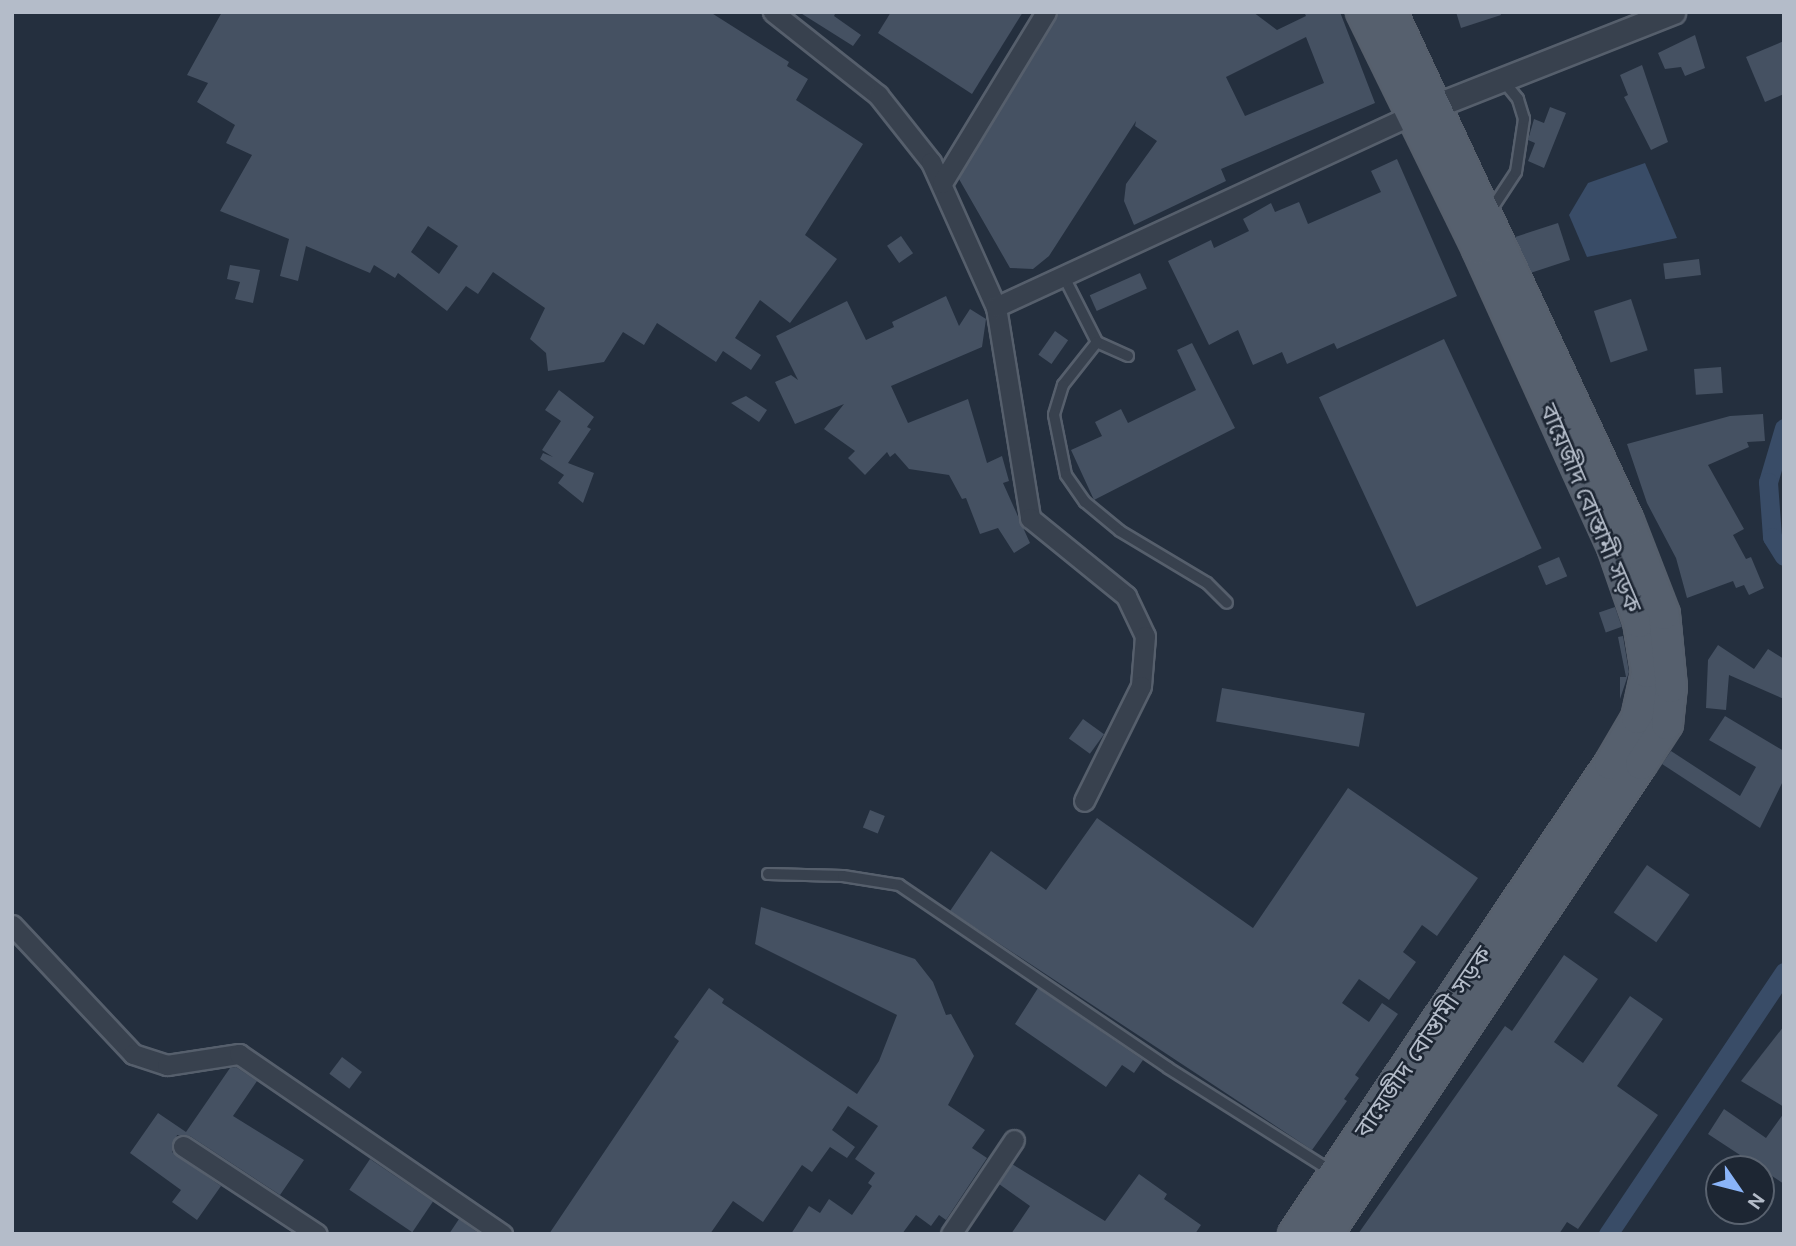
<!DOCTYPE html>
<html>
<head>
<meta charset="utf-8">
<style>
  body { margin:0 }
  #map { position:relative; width:1796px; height:1246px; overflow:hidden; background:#242f3e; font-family:"DM Sans","Noto Sans Bengali",sans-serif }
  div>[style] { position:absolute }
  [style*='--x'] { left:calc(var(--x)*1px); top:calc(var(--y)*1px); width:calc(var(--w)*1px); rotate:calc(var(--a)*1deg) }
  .water>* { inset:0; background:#394c67 }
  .canal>* { height:19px; margin:-9.5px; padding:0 9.5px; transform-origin:9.5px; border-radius:9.5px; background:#394c67 }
  .building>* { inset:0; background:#455162; transform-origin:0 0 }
  .roads { filter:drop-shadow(2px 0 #565f6c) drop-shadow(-2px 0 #565f6c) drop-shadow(0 2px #565f6c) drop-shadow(0 -2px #565f6c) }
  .service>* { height:10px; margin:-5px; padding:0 5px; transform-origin:5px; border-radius:5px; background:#38414e }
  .minor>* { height:19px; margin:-9.5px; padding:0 9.5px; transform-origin:9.5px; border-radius:9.5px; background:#38414e }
  .tertiary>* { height:23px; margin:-11.5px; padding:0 11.5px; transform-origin:11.5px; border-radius:11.5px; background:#38414e }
  .primary>* { height:30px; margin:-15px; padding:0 15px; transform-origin:15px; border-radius:15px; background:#56606e }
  span { translate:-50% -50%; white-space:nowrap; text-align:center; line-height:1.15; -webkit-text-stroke:5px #1d2633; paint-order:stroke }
  .street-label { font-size:24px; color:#b4bcc9 }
  .frame { position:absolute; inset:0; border:14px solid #b4bcc9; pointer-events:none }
  .north { position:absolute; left:1705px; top:1155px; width:70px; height:70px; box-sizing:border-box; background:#1d2633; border:2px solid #59626f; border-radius:50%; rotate:125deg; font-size:19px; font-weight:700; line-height:28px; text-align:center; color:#b4bcc9 }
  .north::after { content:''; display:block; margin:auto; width:24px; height:32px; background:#8ab4f8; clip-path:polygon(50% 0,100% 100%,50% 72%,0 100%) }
</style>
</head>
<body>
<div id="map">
  <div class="water">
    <i style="clip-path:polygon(1645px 163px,1677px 238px,1587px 257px,1569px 215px,1588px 183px)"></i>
  </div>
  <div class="canal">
    <i style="--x:1784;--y:428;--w:56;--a:106.5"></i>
    <i style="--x:1768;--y:482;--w:55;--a:85.8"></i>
    <i style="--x:1772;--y:537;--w:22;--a:58"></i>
    <i style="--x:1608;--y:1234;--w:316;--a:-56.1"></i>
  </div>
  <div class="building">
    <i style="clip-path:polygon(evenodd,222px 12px,710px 12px,789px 62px,787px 66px,808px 79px,796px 100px,863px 144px,805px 235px,837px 259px,790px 323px,760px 300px,735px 338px,761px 355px,751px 370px,723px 351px,716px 362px,657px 323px,644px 345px,623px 332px,604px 362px,548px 371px,546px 353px,530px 339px,545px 308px,493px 272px,478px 294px,466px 286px,447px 311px,398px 273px,395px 278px,374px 265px,370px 273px,306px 246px,298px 281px,280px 276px,289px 239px,220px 211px,252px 155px,226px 143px,235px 125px,197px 102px,208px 83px,187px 75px,222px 12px,428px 226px,458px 246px,439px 274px,411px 252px,428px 226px)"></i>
    <i style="clip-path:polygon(799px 12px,836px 12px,834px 16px,861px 35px,853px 46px)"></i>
    <i style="clip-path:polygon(891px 12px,1023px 12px,972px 94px,878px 33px)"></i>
    <i style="clip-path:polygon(evenodd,1058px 12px,1253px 12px,1277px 30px,1306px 16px,1304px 12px,1340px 12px,1375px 103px,1221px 169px,1226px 181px,1134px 225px,1124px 201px,1126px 184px,1157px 141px,1135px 126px,1136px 121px,1049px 256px,1033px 269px,1010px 268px,959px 179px,1058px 12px,1306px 37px,1324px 83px,1245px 116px,1226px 77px,1306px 37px)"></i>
    <i style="clip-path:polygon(1456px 12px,1500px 12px,1501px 15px,1461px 28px)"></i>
    <i style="clip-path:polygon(1695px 35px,1705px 68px,1685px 76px,1681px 67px,1665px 69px,1658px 53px)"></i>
    <i style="clip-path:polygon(1784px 41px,1784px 94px,1765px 102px,1746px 57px)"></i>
    <i style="clip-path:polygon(1642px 65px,1668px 142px,1651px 150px,1624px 97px,1628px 95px,1620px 75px)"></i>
    <i style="clip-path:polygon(1550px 107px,1566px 113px,1544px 168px,1528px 161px,1535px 143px,1528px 140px,1534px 119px,1544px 123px)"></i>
    <i style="clip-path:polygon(1397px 159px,1457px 296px,1337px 349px,1334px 343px,1287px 364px,1282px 352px,1253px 365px,1238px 330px,1209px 345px,1168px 261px,1211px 240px,1214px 248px,1249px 231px,1243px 219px,1271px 203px,1275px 212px,1299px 202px,1308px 224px,1381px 192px,1371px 171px)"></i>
    <i style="left:1558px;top:223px;width:39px;height:45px;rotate:72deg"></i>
    <i style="left:901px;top:236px;width:21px;height:17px;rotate:55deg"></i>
    <i style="left:1699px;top:259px;width:16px;height:36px;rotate:83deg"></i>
    <i style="clip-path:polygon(230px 265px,260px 270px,253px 303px,235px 299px,240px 282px,227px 279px)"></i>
    <i style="left:1140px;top:273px;width:17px;height:55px;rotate:66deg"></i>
    <i style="clip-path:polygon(946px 296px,959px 326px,970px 309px,986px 319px,982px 347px,891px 386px,908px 423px,968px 399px,987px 463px,1002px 456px,1009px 481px,1003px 483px,1030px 543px,1014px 553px,998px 528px,980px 534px,966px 498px,962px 499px,949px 475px,909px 469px,895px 453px,890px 457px,887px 452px,865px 475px,848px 458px,855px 451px,824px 429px,844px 404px,795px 424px,775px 382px,791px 375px,798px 380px,776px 336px,847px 301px,866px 340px,894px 327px,892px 322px)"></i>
    <i style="left:1631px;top:299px;width:54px;height:39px;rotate:72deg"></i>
    <i style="left:1055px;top:331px;width:16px;height:29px;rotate:35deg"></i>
    <i style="left:1444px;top:339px;width:231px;height:138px;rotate:65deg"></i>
    <i style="clip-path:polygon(1192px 343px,1235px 428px,1094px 500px,1071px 450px,1102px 436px,1095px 422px,1121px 409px,1128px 423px,1196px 390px,1177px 350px)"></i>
    <i style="left:1721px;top:367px;width:26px;height:27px;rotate:86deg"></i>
    <i style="clip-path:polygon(559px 390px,594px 417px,587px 427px,591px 429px,568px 463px,594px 473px,583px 503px,558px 483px,564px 475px,540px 459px,543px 453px,553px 457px,542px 450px,561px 421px,545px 410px)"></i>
    <i style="clip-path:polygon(746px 396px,767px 410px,759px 422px,731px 403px)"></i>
    <i style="clip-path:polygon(1763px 414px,1765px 441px,1747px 442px,1749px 447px,1708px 465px,1744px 529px,1733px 535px,1746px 559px,1751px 557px,1764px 588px,1749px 595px,1744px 585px,1736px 588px,1733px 581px,1687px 598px,1676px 558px,1647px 503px,1627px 444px,1730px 416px)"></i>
    <i style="left:1559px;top:557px;width:21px;height:23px;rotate:67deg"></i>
    <i style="left:1615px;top:607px;width:21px;height:17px;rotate:71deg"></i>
    <i style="clip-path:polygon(1623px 636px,1629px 672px,1620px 699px,1620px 677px,1626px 677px,1618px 637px)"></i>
    <i style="clip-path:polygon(1718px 645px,1754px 669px,1768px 649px,1784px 659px,1784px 699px,1729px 675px,1726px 710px,1706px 708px,1708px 660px)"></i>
    <i style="left:1222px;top:688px;width:145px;height:34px;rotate:10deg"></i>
    <i style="clip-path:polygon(1725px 716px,1784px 751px,1784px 779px,1760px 828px,1662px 764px,1671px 751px,1740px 796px,1756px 767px,1709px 740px)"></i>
    <i style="left:1083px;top:719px;width:26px;height:24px;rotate:36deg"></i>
    <i style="clip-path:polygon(1348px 788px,1478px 878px,1437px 936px,1422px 925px,1403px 952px,1416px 962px,1389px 1000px,1359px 979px,1342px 1003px,1369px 1022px,1382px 1003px,1398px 1014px,1355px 1075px,1359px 1078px,1344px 1099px,1347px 1101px,1312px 1150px,950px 911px,991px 851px,1046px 890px,1097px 818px,1253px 928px)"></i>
    <i style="left:870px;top:810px;width:16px;height:19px;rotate:22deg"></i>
    <i style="left:1647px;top:865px;width:52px;height:58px;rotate:35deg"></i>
    <i style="clip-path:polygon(761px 907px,915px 959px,933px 982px,946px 1015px,951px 1014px,974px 1056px,948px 1105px,985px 1130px,972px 1148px,987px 1158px,946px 1220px,939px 1215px,931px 1226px,916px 1215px,902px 1234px,791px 1234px,809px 1206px,820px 1213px,829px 1199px,852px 1215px,872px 1186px,868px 1183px,875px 1173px,855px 1159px,878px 1126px,848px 1106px,832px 1130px,855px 1147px,847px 1158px,830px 1147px,812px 1172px,802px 1165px,763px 1222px,733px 1201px,710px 1234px,549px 1234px,679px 1041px,674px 1037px,709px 988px,724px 999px,722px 1003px,857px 1094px,879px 1061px,897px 1015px,755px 944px)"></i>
    <i style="clip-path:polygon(1564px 955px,1598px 979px,1554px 1042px,1583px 1063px,1630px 996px,1663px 1019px,1617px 1086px,1658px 1115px,1578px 1229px,1567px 1222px,1559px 1234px,1358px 1234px,1505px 1026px,1512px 1031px)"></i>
    <i style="clip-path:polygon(1038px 988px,1143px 1060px,1134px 1073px,1122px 1065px,1106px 1087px,1015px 1024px)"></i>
    <i style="clip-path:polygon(1784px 1026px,1784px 1107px,1741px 1081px)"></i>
    <i style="left:342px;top:1057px;width:25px;height:21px;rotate:37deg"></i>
    <i style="clip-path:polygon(236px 1067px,257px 1081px,233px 1116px,304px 1160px,280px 1195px,190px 1136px,177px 1135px,172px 1152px,221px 1186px,197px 1220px,172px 1202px,181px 1190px,130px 1153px,158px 1113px,186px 1132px,230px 1068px)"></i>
    <i style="clip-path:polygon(1724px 1109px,1766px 1138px,1784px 1113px,1784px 1184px,1708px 1134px)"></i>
    <i style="left:370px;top:1159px;width:76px;height:37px;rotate:34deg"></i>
    <i style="clip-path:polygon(1012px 1164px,1105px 1221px,1139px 1174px,1167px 1194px,1164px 1199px,1201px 1225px,1195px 1234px,1011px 1234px,1030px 1206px,999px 1184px)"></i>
    <i style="clip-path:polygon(459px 1219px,480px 1234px,449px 1234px)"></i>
  </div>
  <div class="roads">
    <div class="service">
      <i style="--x:1489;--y:213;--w:49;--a:-56.6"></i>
      <i style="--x:1516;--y:172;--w:54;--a:-81.4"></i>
      <i style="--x:1524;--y:119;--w:21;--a:-107"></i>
      <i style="--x:1518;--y:99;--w:26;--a:-129"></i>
      <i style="--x:1063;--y:275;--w:75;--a:63.1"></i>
      <i style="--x:1128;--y:356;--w:34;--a:-156"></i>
      <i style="--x:1097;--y:342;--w:55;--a:128.3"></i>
      <i style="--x:1063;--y:385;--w:31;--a:107"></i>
      <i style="--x:1054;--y:415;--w:61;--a:78.7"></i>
      <i style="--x:1066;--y:475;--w:33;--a:55"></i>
      <i style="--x:1085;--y:502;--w:45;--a:39.6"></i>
      <i style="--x:1120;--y:531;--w:101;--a:30.9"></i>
      <i style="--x:1207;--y:583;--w:28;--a:45"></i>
      <i style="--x:768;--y:874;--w:75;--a:1.5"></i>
      <i style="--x:843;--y:876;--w:57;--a:9.1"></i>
      <i style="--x:899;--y:885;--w:325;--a:34.2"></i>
      <i style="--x:1168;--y:1068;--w:193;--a:32.3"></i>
    </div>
    <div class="minor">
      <i style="--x:773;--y:12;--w:134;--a:38.3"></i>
      <i style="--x:878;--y:95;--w:85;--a:51.7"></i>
      <i style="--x:931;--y:162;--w:159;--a:65.9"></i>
      <i style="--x:996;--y:307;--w:214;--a:80.8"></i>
      <i style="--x:1030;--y:518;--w:124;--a:39.1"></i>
      <i style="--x:1126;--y:596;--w:44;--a:64.6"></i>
      <i style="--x:1145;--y:636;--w:50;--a:94.6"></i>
      <i style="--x:1141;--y:686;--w:128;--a:116.4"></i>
      <i style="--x:942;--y:183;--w:200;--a:-58.7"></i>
      <i style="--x:996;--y:307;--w:458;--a:-24.8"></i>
      <i style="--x:12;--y:925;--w:177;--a:46.8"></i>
      <i style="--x:133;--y:1054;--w:36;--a:18"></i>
      <i style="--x:167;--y:1065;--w:73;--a:-8.7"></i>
      <i style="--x:239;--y:1054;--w:319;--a:34.4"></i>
      <i style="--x:183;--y:1146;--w:160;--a:33.3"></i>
      <i style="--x:951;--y:1234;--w:113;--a:-56.2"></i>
    </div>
    <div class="tertiary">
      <i style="--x:1422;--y:111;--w:270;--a:-21.5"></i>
    </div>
    <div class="primary">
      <i style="--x:1294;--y:1234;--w:566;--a:-56.09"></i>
      <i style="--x:1610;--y:764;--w:53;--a:-59.6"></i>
      <i style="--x:1637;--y:718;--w:47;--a:-77.7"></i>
      <i style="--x:1647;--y:672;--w:51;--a:-99.1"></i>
      <i style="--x:1639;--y:622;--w:79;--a:-109.1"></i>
      <i style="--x:1613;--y:547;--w:327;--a:-114.4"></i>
      <i style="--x:1478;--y:249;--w:264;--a:-116.1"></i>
      <i style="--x:1327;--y:1234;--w:565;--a:-56.25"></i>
      <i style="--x:1641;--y:764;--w:48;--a:-57"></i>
      <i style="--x:1667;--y:724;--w:37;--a:-84"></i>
      <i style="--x:1671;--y:687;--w:73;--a:-95.5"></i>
      <i style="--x:1664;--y:614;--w:100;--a:-111.2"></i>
      <i style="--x:1628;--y:521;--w:561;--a:-114.97"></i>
    </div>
  </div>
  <div class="street-label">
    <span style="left:1591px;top:508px;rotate:67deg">বায়েজীদ বোস্তামী সড়ক</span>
    <span style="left:1423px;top:1042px;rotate:-56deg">বায়েজীদ বোস্তামী সড়ক</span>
  </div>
  <div class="frame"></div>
  <div class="north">N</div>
</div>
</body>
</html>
